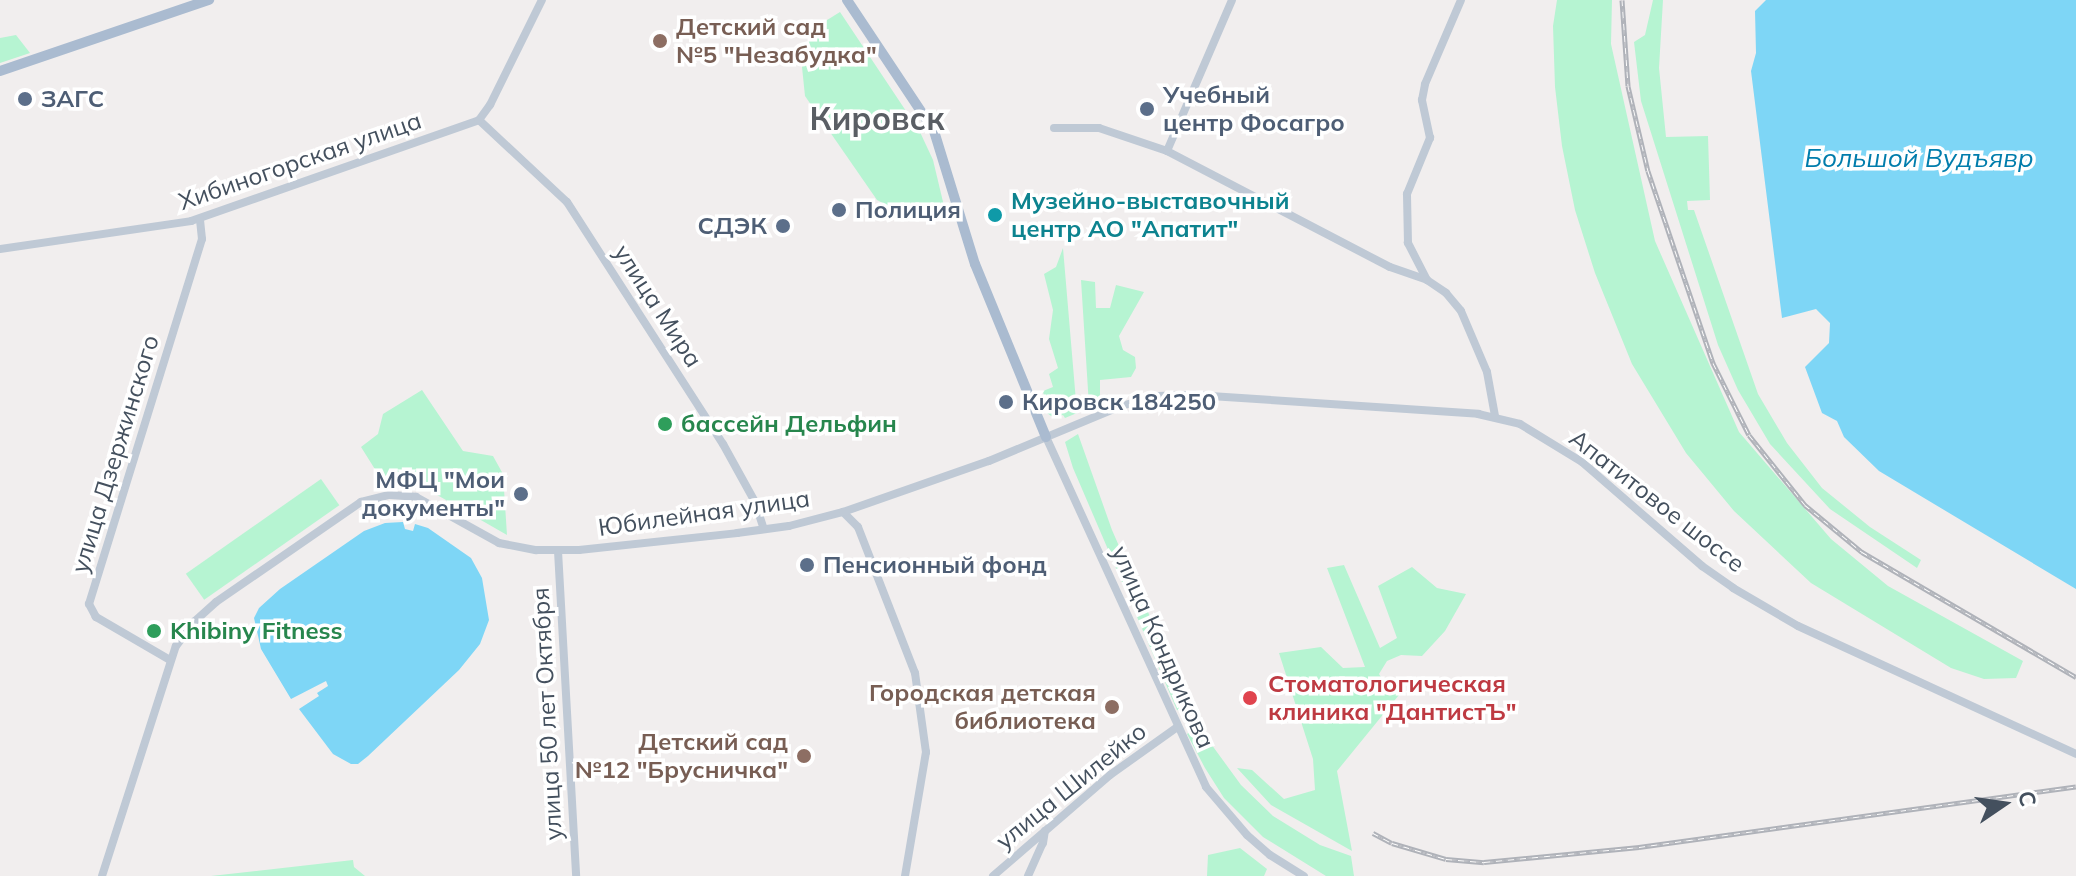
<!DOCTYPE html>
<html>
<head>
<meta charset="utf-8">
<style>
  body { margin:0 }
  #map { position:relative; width:2076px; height:876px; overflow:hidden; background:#f1eeee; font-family:Mulish,sans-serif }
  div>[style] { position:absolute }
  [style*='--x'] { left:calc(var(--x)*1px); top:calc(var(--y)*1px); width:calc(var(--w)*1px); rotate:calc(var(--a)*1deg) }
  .green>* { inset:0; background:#b6f4d2; transform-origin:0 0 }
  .water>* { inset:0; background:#7ed6f6 }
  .minor>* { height:8px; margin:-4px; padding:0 4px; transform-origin:4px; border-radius:4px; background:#bfc9d5 }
  .major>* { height:10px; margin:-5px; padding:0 5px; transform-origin:5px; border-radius:5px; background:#aabbd0 }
  .rail>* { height:5px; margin-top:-2.5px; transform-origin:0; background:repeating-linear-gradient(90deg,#fff 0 6px,#afb2b9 0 12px); box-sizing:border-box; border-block:2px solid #afb2b9 }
  .dots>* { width:22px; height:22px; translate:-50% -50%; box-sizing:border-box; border:4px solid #fff; border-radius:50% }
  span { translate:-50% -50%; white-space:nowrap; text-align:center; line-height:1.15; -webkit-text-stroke:7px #fff; paint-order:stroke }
  .education-label { font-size:24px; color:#785e54; font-weight:700 }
  .left { translate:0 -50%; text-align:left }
  .right { translate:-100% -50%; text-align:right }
  .service-label { font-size:24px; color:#4e5e75; font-weight:700 }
  .street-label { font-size:24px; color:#44505e }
  .culture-label { font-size:24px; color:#0d838f; font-weight:700 }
  .leisure-label { font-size:24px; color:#27864d; font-weight:700 }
  .health-label { font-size:24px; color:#be3a42; font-weight:700 }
  .water-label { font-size:26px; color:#017dac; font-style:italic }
  .district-label { font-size:32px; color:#5a5e64; font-weight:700 }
  .north { position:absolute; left:1964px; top:764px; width:80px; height:80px; -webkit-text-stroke:6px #fff; paint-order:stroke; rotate:77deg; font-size:22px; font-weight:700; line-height:32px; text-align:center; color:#44505e }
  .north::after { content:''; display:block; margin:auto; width:28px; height:36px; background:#44505e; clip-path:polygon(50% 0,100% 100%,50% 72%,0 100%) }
</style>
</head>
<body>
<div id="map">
  <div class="green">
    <i style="clip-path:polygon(1557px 0,1612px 0,1611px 44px,1655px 241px,1739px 432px,1831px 539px,1888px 586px,2023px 661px,2016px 678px,1984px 679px,1951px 668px,1811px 583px,1734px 511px,1686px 453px,1632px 364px,1595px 273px,1575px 210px,1562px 146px,1555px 87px,1553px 26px)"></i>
    <i style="clip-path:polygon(1653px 0,1663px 0,1659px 68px,1666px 137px,1708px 136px,1710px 200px,1687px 201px,1688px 210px,1694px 210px,1758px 394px,1787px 443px,1822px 488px,1870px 527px,1921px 560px,1917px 568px,1830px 509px,1770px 444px,1738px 390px,1718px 345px,1641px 101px,1634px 42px,1645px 35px)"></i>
    <i style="clip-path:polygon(840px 12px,920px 132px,933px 160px,944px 206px,917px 215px,903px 214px,877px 200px,805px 96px,802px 67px,805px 47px,819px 25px)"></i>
    <i style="clip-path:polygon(16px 35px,30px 53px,0 63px,0 38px)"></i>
    <i style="clip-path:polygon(1063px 248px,1077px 413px,1065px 418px,1063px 415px,1054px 418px,1047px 413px,1043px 391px,1053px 387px,1049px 374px,1058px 368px,1049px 339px,1053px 310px,1044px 274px,1056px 267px)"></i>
    <i style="clip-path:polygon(1081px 280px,1095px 282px,1096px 308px,1110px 308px,1116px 285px,1144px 292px,1119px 336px,1123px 350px,1135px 357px,1136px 368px,1131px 377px,1100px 380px,1100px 405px,1089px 406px)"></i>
    <i style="clip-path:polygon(422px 390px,463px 451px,493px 456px,503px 474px,507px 535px,425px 488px,383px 482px,361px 447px,378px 434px,383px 414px)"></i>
    <i style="clip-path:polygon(1078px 434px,1112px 530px,1190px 708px,1185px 712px,1177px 710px,1073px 468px,1065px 442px)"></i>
    <i style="left:321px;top:479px;width:32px;height:165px;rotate:55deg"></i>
    <i style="clip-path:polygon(1344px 565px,1380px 648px,1397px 638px,1378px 586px,1412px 567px,1437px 588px,1466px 594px,1445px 631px,1422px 656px,1401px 655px,1387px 661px,1379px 674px,1386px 685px,1403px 690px,1337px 771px,1352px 851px,1271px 805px,1237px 768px,1252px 770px,1284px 799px,1315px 790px,1313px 759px,1279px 653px,1321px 647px,1343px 668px,1365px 667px,1327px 568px)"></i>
    <i style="clip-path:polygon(1198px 726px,1241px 785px,1273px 816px,1320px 845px,1351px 856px,1354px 876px,1326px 876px,1263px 837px,1224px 798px,1205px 768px,1187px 734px)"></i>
    <i style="clip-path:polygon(1240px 848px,1267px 869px,1264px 876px,1207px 876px,1208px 855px)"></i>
    <i style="clip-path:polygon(353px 860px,354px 867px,365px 876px,211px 876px)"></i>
  </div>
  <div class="water">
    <i style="clip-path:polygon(1766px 0,2076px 0,2076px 589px,1879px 471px,1844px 437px,1837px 421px,1822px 413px,1805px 367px,1829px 343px,1830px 323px,1816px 309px,1782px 318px,1751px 71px,1756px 53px,1755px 11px)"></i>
    <i style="clip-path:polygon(403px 522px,405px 529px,413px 531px,415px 524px,428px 528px,471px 558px,482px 578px,489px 620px,480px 644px,459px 670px,368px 756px,358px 764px,351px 764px,333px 754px,299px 709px,319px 696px,317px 693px,328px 686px,326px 681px,291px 699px,261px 649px,254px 618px,259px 608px,280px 589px,364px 531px,385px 523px)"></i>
  </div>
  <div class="minor">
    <i style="--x:479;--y:120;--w:120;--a:43"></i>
    <i style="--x:567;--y:202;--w:288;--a:57.2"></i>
    <i style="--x:723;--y:444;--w:66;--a:61.1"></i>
    <i style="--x:755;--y:502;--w:28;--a:72"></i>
    <i style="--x:1054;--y:128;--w:45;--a:0"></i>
    <i style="--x:1099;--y:128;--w:72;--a:18.7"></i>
    <i style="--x:1167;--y:151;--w:251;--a:27.5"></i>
    <i style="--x:1390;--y:267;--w:39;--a:19"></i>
    <i style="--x:1427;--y:280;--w:23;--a:34"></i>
    <i style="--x:1446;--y:293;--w:23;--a:50"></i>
    <i style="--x:1461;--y:311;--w:66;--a:66.9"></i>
    <i style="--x:1487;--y:372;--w:45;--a:79.7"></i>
    <i style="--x:1167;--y:151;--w:164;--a:-66.7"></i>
    <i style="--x:0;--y:249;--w:193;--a:-8.3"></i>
    <i style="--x:191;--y:221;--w:305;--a:-19.3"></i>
    <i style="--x:479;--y:120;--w:19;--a:-54"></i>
    <i style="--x:490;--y:105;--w:117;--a:-63.7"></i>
    <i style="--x:1427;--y:280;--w:42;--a:-117.2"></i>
    <i style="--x:1408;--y:243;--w:49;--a:-91.2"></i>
    <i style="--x:1407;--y:194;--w:61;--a:-67.7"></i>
    <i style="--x:1430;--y:138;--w:39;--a:-102"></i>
    <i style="--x:1422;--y:100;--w:16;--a:-79"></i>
    <i style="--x:1425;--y:84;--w:91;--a:-66.8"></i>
    <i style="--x:1046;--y:437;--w:385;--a:65.4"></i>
    <i style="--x:1206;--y:787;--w:63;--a:49.5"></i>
    <i style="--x:1247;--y:835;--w:30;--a:41"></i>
    <i style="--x:1270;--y:855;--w:40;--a:32"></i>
    <i style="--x:843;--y:512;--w:21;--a:45"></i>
    <i style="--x:858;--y:527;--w:157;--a:68.7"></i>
    <i style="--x:915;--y:673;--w:80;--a:82.1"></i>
    <i style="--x:926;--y:752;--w:126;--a:99.6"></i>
    <i style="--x:558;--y:551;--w:325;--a:86.8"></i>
    <i style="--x:170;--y:660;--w:86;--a:-149.8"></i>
    <i style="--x:96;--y:617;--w:15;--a:-118"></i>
    <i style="--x:89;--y:604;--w:382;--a:-72.8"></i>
    <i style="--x:202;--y:239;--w:20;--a:-96"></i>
    <i style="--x:102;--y:876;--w:242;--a:-72.2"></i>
    <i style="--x:176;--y:646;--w:31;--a:-53"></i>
    <i style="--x:195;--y:621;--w:28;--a:-42"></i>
    <i style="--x:216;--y:602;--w:176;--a:-34.6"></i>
    <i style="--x:361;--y:502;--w:30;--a:-14"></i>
    <i style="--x:390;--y:495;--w:26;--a:4"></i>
    <i style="--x:416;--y:497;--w:95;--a:29"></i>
    <i style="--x:499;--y:543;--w:38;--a:11"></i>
    <i style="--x:536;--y:550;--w:43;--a:0"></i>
    <i style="--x:579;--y:550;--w:159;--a:-6.1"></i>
    <i style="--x:737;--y:533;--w:52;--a:-7.7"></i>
    <i style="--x:789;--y:526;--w:56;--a:-14.5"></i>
    <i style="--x:843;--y:512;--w:155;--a:-19.3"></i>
    <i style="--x:989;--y:461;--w:143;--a:-22.6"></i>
    <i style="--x:1121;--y:406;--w:38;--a:-15"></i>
    <i style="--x:1158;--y:396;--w:37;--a:-2"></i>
    <i style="--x:1195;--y:395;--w:284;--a:3.8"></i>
    <i style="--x:1478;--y:414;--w:43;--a:13.4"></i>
    <i style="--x:1520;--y:424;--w:73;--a:31.5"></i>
    <i style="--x:1582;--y:462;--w:159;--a:40.9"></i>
    <i style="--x:1702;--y:566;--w:38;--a:35"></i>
    <i style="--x:1733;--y:588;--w:75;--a:30.3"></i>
    <i style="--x:1798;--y:626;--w:306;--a:24.7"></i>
    <i style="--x:993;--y:876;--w:155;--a:-40.8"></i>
    <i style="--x:1110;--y:775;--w:81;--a:-35.5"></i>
    <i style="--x:1028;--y:876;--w:36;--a:-66"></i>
    <i style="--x:1043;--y:843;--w:12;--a:-81"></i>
  </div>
  <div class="major">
    <i style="--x:847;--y:0;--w:157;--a:56.4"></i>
    <i style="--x:934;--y:131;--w:139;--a:72.9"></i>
    <i style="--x:975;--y:264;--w:187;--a:67.7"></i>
    <i style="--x:0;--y:71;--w:221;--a:-18.8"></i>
  </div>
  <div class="rail">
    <i style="--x:1622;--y:0;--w:86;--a:86"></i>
    <i style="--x:1628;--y:86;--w:87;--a:76.8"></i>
    <i style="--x:1648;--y:171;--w:203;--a:71.3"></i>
    <i style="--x:1713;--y:363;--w:80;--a:63.4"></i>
    <i style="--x:1749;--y:435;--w:90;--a:51.3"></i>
    <i style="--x:1805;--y:505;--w:74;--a:39.5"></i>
    <i style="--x:1862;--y:552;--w:248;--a:30.3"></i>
    <i style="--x:1373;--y:833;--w:21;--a:28"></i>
    <i style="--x:1392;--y:843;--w:56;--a:16.5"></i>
    <i style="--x:1446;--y:859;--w:38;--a:5"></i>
    <i style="--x:1484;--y:862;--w:156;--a:-5.5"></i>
    <i style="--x:1639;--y:847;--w:441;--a:-7.9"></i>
  </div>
  <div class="dots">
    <i style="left:660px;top:41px;background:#8d6e63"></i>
    <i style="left:25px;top:99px;background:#5c6f8a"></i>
    <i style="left:1147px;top:109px;background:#5c6f8a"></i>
    <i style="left:839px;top:210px;background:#5c6f8a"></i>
    <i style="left:995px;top:215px;background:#0f9aa8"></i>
    <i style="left:783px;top:226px;background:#5c6f8a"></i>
    <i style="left:1006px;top:402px;background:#5c6f8a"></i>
    <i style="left:665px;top:424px;background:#2e9e5b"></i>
    <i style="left:521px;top:494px;background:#5c6f8a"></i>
    <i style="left:807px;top:565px;background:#5c6f8a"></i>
    <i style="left:154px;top:631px;background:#2e9e5b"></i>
    <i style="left:1250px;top:698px;background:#e0444e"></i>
    <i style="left:1112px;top:707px;background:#8d6e63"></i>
    <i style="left:804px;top:756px;background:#8d6e63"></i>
  </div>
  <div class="education-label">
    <span class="left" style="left:676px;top:41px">Детский сад<br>№5 "Незабудка"</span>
    <span class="right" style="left:1096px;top:707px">Городская детская<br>библиотека</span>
    <span class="right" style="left:788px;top:756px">Детский сад<br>№12 "Брусничка"</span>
  </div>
  <div class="service-label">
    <span class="left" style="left:1163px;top:109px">Учебный<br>центр Фосагро</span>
    <span class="left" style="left:41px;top:99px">ЗАГС</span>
    <span class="left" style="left:855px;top:210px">Полиция</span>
    <span class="right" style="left:767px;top:226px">СДЭК</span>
    <span class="left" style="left:1022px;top:402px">Кировск 184250</span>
    <span class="right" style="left:505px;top:494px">МФЦ "Мои<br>документы"</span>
    <span class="left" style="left:823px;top:565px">Пенсионный фонд</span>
  </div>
  <div class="street-label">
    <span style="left:300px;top:161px;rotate:-19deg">Хибиногорская улица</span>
    <span style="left:658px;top:306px;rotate:57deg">улица Мира</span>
    <span style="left:115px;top:454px;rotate:-73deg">улица Дзержинского</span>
    <span style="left:1657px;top:501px;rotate:38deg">Апатитовое шоссе</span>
    <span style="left:704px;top:513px;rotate:-8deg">Юбилейная улица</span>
    <span style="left:1163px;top:647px;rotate:66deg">улица Кондрикова</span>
    <span style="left:547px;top:714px;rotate:-93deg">улица 50 лет Октября</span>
    <span style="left:1071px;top:786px;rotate:-39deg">улица Шилейко</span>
  </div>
  <div class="culture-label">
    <span class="left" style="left:1011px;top:215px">Музейно-выставочный<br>центр АО "Апатит"</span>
  </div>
  <div class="leisure-label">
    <span class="left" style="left:681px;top:424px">бассейн Дельфин</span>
    <span class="left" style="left:170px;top:631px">Khibiny Fitness</span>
  </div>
  <div class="health-label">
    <span class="left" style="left:1268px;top:698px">Стоматологическая<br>клиника "ДантистЪ"</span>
  </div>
  <div class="water-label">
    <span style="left:1919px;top:158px">Большой Вудъявр</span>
  </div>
  <div class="district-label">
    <span style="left:877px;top:118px">Кировск</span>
  </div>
  <div class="north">С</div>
</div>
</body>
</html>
